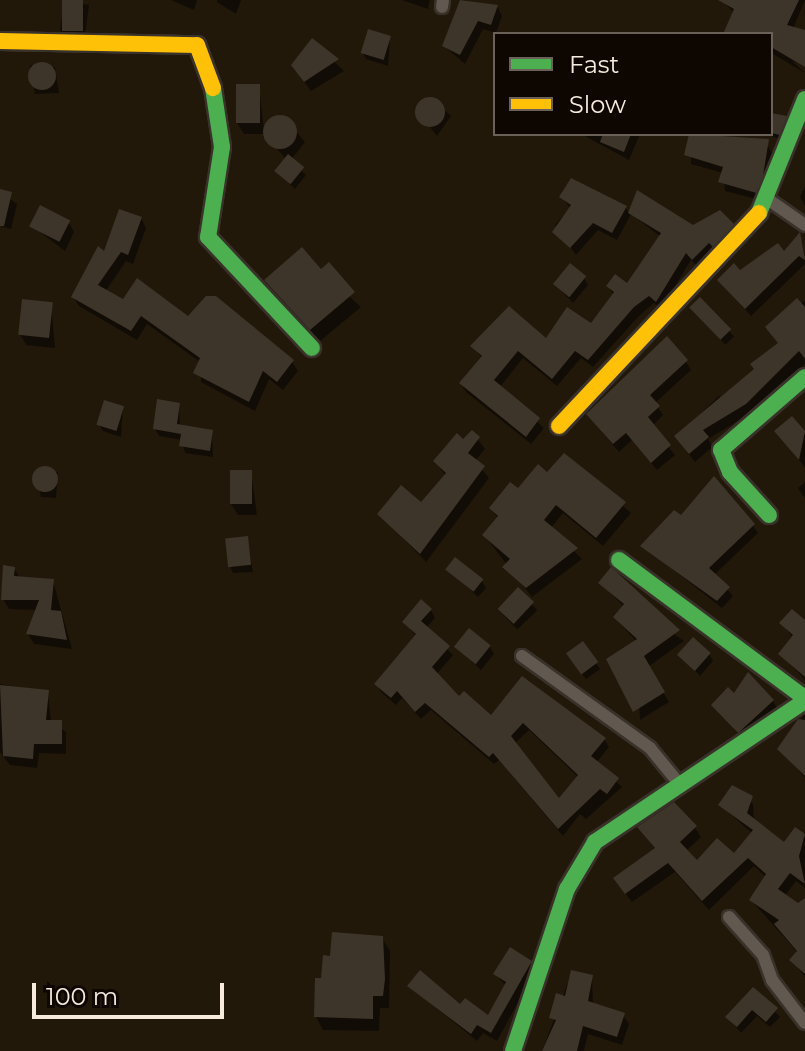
<!DOCTYPE html>
<html>
<head>
<meta charset="utf-8">
<style>
  body { margin:0 }
  #map { position:relative; width:805px; height:1051px; overflow:hidden; background:#21180a; font-family:Montserrat,sans-serif }
  div>[style] { position:absolute }
  [style*='--x'] { left:calc(var(--x)*1px); top:calc(var(--y)*1px); width:calc(var(--w)*1px); rotate:calc(var(--a)*1deg) }
  .shadow>* { inset:0; background:#0007; transform-origin:0 0 }
  .building>* { inset:0; background:#3e352a; transform-origin:0 0 }
  .round { border-radius:50% }
  .roads { filter:drop-shadow(2px 0 #39322a) drop-shadow(-2px 0 #39322a) drop-shadow(0 2px #39322a) drop-shadow(0 -2px #39322a) }
  .street>* { height:12px; margin:-6px; padding:0 6px; transform-origin:6px; border-radius:6px; background:#615950 }
  .fast>* { height:16px; margin:-8px; padding:0 8px; transform-origin:8px; border-radius:8px; background:#4caf50 }
  .slow>* { height:16px; margin:-8px; padding:0 8px; transform-origin:8px; border-radius:8px; background:#ffc107 }
  span { translate:-50% -50%; white-space:nowrap; text-align:center; line-height:1.15; -webkit-text-stroke:6px #0d0601; paint-order:stroke }
  .legend { position:absolute; left:493px; top:32px; width:280px; height:104px; box-sizing:border-box; background:#0d0601; border:2px solid #6a6259; margin:0; padding:10px 14px; list-style:none; font-size:24px; color:#f6ebdc }
  .legend li { display:flex; align-items:center; gap:16px; height:40px }
  .legend b { width:40px; border:2px solid #6a6259 }
  .scale { position:absolute; left:32px; top:983px; width:192px; height:36px; box-sizing:border-box; border:4px solid #f6ebdc; border-top:0; padding-left:10px; font-size:24px; line-height:28px; white-space:nowrap; color:#f6ebdc; -webkit-text-stroke:6px #0d0601; paint-order:stroke }
</style>
</head>
<body>
<div id="map">
  <div class="shadow">
    <i style="clip-path:polygon(64px 0,89px 5px,84px 42px,67px 42px,60px 31px)"></i>
    <i style="clip-path:polygon(171px 0,197px 0,194px 10px)"></i>
    <i style="clip-path:polygon(241px 0,236px 14px,217px 2px,217px 0)"></i>
    <i style="clip-path:polygon(402px 0,430px 0,428px 9px)"></i>
    <i style="clip-path:polygon(462px 0,497px 6px,502px 16px,496px 33px,483px 29px,465px 64px,444px 46px)"></i>
    <i style="clip-path:polygon(805px 0,793px 29px,805px 32px,805px 65px,792px 61px,805px 73px,771px 53px,771px 34px,725px 34px,734px 13px,722px 0)"></i>
    <i style="clip-path:polygon(390px 38px,388px 66px,366px 59px,362px 52px)"></i>
    <i style="clip-path:polygon(312px 41px,344px 71px,311px 91px,300px 76px)"></i>
    <i style="clip-path:polygon(30px 65px,55px 67px,59px 93px,35px 94px)"></i>
    <i style="clip-path:polygon(259px 86px,264px 131px,283px 116px,305px 142px,291px 160px,306px 175px,295px 189px,277px 171px,286px 159px,264px 134px,244px 134px,237px 123px)"></i>
    <i style="clip-path:polygon(431px 98px,451px 116px,437px 136px,417px 110px)"></i>
    <i style="clip-path:polygon(771px 115px,790px 125px,784px 141px,767px 134px)"></i>
    <i style="clip-path:polygon(581px 134px,640px 134px,629px 160px)"></i>
    <i style="clip-path:polygon(691px 134px,767px 144px,772px 153px,764px 201px,725px 191px,723px 173px,691px 164px)"></i>
    <i style="clip-path:polygon(805px 186px,805px 206px,800px 197px)"></i>
    <i style="clip-path:polygon(0 191px,17px 204px,11px 229px,0 226px)"></i>
    <i style="clip-path:polygon(638px 193px,693px 227px,734px 228px,739px 236px,698px 267px,691px 260px,661px 309px,654px 303px,639px 316px,593px 367px,581px 358px,557px 386px,523px 358px,500px 387px,544px 428px,531px 444px,466px 392px,461px 384px,483px 359px,472px 346px,546px 341px,591px 325px,614px 296px,608px 286px,628px 286px,661px 237px,631px 214px,617px 240px,598px 230px,576px 255px,555px 225px,570px 208px,562px 197px,625px 207px,630px 214px)"></i>
    <i style="clip-path:polygon(141px 218px,146px 228px,133px 264px,126px 261px,105px 292px,292px 362px,298px 371px,283px 390px,269px 379px,255px 411px,201px 382px,200px 362px,147px 324px,137px 340px,79px 306px,73px 297px)"></i>
    <i style="clip-path:polygon(68px 221px,74px 232px,65px 251px,32px 226px)"></i>
    <i style="clip-path:polygon(800px 235px,805px 264px,751px 316px,719px 281px,784px 254px)"></i>
    <i style="clip-path:polygon(321px 271px,361px 307px,319px 342px,267px 281px)"></i>
    <i style="clip-path:polygon(584px 278px,588px 285px,573px 303px,555px 284px)"></i>
    <i style="left:700px;top:300px;width:50px;height:12px;rotate:47deg"></i>
    <i style="clip-path:polygon(805px 300px,805px 364px,751px 413px,708px 439px,712px 447px,695px 462px,676px 437px,719px 396px,725px 404px,779px 344px,768px 327px)"></i>
    <i style="clip-path:polygon(51px 304px,55px 348px,26px 345px,20px 334px)"></i>
    <i style="clip-path:polygon(686px 362px,691px 370px,655px 403px,663px 415px,652px 426px,675px 455px,657px 470px,632px 440px,619px 452px,588px 415px)"></i>
    <i style="clip-path:polygon(179px 404px,180px 426px,212px 432px,213px 457px,185px 453px,182px 440px,159px 436px,155px 429px)"></i>
    <i style="clip-path:polygon(123px 408px,121px 437px,103px 431px,99px 424px)"></i>
    <i style="clip-path:polygon(791px 419px,805px 435px,805px 468px,777px 431px)"></i>
    <i style="clip-path:polygon(472px 432px,485px 449px,475px 461px,489px 478px,426px 562px,379px 514px,421px 505px,446px 476px,435px 461px)"></i>
    <i style="clip-path:polygon(564px 455px,631px 513px,603px 546px,563px 513px,551px 528px,582px 559px,532px 597px,484px 535px,498px 519px,491px 508px,547px 475px)"></i>
    <i style="clip-path:polygon(35px 470px,58px 472px,56px 498px,41px 497px)"></i>
    <i style="clip-path:polygon(251px 472px,257px 515px,238px 515px,231px 504px)"></i>
    <i style="clip-path:polygon(805px 482px,805px 499px,798px 488px)"></i>
    <i style="clip-path:polygon(681px 518px,753px 526px,758px 533px,714px 575px,733px 596px,722px 608px,643px 546px)"></i>
    <i style="clip-path:polygon(247px 539px,253px 572px,233px 573px,230px 566px)"></i>
    <i style="clip-path:polygon(14px 568px,20px 578px,53px 581px,72px 649px,34px 644px,28px 634px,38px 610px,9px 609px,3px 599px)"></i>
    <i style="clip-path:polygon(448px 569px,482px 581px,486px 588px,478px 597px)"></i>
    <i style="clip-path:polygon(601px 583px,684px 641px,648px 667px,669px 702px,640px 720px,636px 641px,615px 618px,624px 607px)"></i>
    <i style="left:518px;top:590px;width:28px;height:28px;rotate:46deg"></i>
    <i style="clip-path:polygon(evenodd,431px 610px,435px 618px,426px 628px,453px 655px,436px 675px,459px 699px,492px 718px,522px 679px,604px 739px,609px 747px,596px 763px,622px 787px,586px 819px,580px 814px,563px 836px,499px 760px,494px 764px,431px 710px,421px 719px,402px 698px,396px 705px,381px 692px,376px 684px,417px 637px,404px 622px,431px 610px,529px 730px,579px 778px,559px 802px,514px 744px,529px 730px)"></i>
    <i style="clip-path:polygon(805px 622px,805px 680px,781px 654px,793px 638px,782px 623px)"></i>
    <i style="clip-path:polygon(457px 647px,490px 647px,494px 654px,481px 670px)"></i>
    <i style="clip-path:polygon(709px 654px,713px 661px,700px 676px,680px 655px)"></i>
    <i style="clip-path:polygon(572px 660px,596px 663px,600px 669px,586px 679px)"></i>
    <i style="clip-path:polygon(0 684px,48px 692px,51px 722px,66px 732px,66px 754px,39px 753px,37px 768px,10px 765px,0 752px)"></i>
    <i style="clip-path:polygon(773px 701px,779px 712px,745px 742px,713px 705px)"></i>
    <i style="clip-path:polygon(805px 714px,805px 778px,780px 749px)"></i>
    <i style="clip-path:polygon(733px 787px,753px 804px,754px 821px,784px 845px,796px 830px,805px 837px,805px 888px,796px 881px,784px 897px,805px 913px,805px 977px,792px 960px,798px 953px,751px 900px,766px 877px,754px 866px,709px 910px,675px 872px,632px 902px,621px 888px,656px 850px,639px 828px,695px 828px,701px 837px,686px 851px,697px 863px,734px 856px,753px 834px,720px 805px)"></i>
    <i style="clip-path:polygon(382px 938px,390px 951px,389px 1008px,380px 1008px,379px 1031px,323px 1030px,316px 1017px,331px 958px)"></i>
    <i style="clip-path:polygon(530px 962px,535px 971px,497px 1041px,483px 1033px,477px 1041px,409px 986px,488px 1018px,506px 986px,495px 974px)"></i>
    <i style="clip-path:polygon(572px 972px,592px 977px,593px 1005px,623px 1015px,629px 1024px,622px 1045px,588px 1034px,584px 1051px,542px 1051px)"></i>
    <i style="clip-path:polygon(753px 990px,780px 1017px,770px 1027px,757px 1016px,741px 1033px,728px 1017px)"></i>
  </div>
  <div class="building">
    <i style="left:62px;top:0;width:21px;height:31px"></i>
    <i style="clip-path:polygon(460px 0,498px 5px,491px 25px,478px 21px,460px 55px,442px 46px)"></i>
    <i style="clip-path:polygon(718px 0,799px 0,787px 25px,805px 30px,805px 67px,771px 47px,771px 34px,723px 34px,734px 9px)"></i>
    <i style="left:368px;top:29px;width:24px;height:25px;rotate:17deg"></i>
    <i style="clip-path:polygon(312px 38px,339px 59px,304px 82px,291px 65px)"></i>
    <i class="round" style="left:28px;top:62px;width:28px;height:28px"></i>
    <i style="left:236px;top:84px;width:24px;height:39px"></i>
    <i class="round" style="left:415px;top:97px;width:30px;height:30px"></i>
    <i style="clip-path:polygon(771px 113px,787px 116px,780px 135px,771px 133px)"></i>
    <i class="round" style="left:263px;top:115px;width:34px;height:34px"></i>
    <i style="clip-path:polygon(603px 134px,631px 134px,624px 152px,600px 142px)"></i>
    <i style="clip-path:polygon(689px 134px,769px 139px,760px 194px,718px 182px,723px 167px,684px 155px)"></i>
    <i style="left:288px;top:154px;width:21px;height:22px;rotate:39deg"></i>
    <i style="clip-path:polygon(571px 178px,627px 206px,612px 233px,593px 223px,570px 248px,552px 232px,571px 205px,559px 197px)"></i>
    <i style="clip-path:polygon(0 189px,12px 192px,4px 226px,0 226px)"></i>
    <i style="clip-path:polygon(637px 190px,693px 225px,720px 210px,736px 226px,714px 248px,709px 243px,692px 260px,686px 253px,656px 302px,649px 296px,634px 307px,588px 360px,575px 351px,552px 379px,518px 351px,494px 380px,540px 418px,526px 437px,459px 383px,482px 356px,470px 346px,509px 306px,546px 338px,567px 307px,591px 323px,614px 292px,606px 286px,615px 274px,627px 283px,661px 233px,628px 213px)"></i>
    <i style="left:40px;top:205px;width:34px;height:24px;rotate:27deg"></i>
    <i style="clip-path:polygon(119px 209px,142px 217px,128px 255px,121px 252px,98px 285px,123px 299px,137px 278px,188px 316px,206px 296px,216px 296px,294px 360px,277px 382px,263px 371px,249px 402px,193px 373px,200px 358px,141px 316px,131px 331px,71px 297px,98px 246px,104px 251px)"></i>
    <i style="clip-path:polygon(800px 232px,805px 260px,799px 256px,745px 309px,717px 280px,734px 263px,740px 270px,778px 243px,784px 251px)"></i>
    <i style="clip-path:polygon(302px 247px,321px 269px,329px 262px,355px 292px,310px 330px,264px 280px)"></i>
    <i style="left:570px;top:263px;width:21px;height:27px;rotate:39deg"></i>
    <i style="left:700px;top:297px;width:45px;height:15px;rotate:46deg"></i>
    <i style="clip-path:polygon(797px 298px,805px 307px,805px 359px,799px 351px,746px 404px,703px 430px,709px 437px,689px 454px,674px 436px,754px 369px,750px 364px,778px 343px,765px 327px)"></i>
    <i style="left:22px;top:299px;width:31px;height:36px;rotate:6deg"></i>
    <i style="clip-path:polygon(667px 336px,688px 360px,650px 395px,660px 406px,648px 417px,671px 445px,651px 463px,626px 433px,613px 444px,586px 414px)"></i>
    <i style="clip-path:polygon(157px 399px,180px 403px,177px 424px,213px 430px,210px 451px,179px 446px,181px 434px,153px 429px)"></i>
    <i style="left:104px;top:400px;width:21px;height:26px;rotate:17deg"></i>
    <i style="clip-path:polygon(792px 416px,805px 431px,799px 460px,774px 431px)"></i>
    <i style="clip-path:polygon(472px 430px,480px 437px,468px 453px,485px 466px,420px 554px,377px 514px,401px 485px,421px 502px,446px 473px,433px 461px,457px 433px,463px 439px)"></i>
    <i style="clip-path:polygon(564px 453px,626px 502px,596px 538px,556px 505px,544px 520px,578px 548px,526px 588px,502px 567px,510px 559px,482px 535px,498px 516px,489px 508px,510px 482px,518px 488px,538px 464px,547px 472px)"></i>
    <i class="round" style="left:32px;top:466px;width:26px;height:26px"></i>
    <i style="left:230px;top:470px;width:22px;height:34px"></i>
    <i style="clip-path:polygon(714px 476px,755px 524px,709px 568px,730px 587px,717px 601px,640px 546px,674px 510px,681px 515px)"></i>
    <i style="left:248px;top:536px;width:29px;height:23px;rotate:84deg"></i>
    <i style="left:455px;top:557px;width:36px;height:16px;rotate:38deg"></i>
    <i style="clip-path:polygon(3px 565px,15px 567px,14px 576px,54px 579px,51px 610px,61px 611px,67px 640px,26px 634px,39px 600px,1px 600px)"></i>
    <i style="clip-path:polygon(611px 567px,680px 630px,644px 656px,665px 692px,633px 712px,606px 659px,637px 639px,613px 617px,624px 604px,598px 583px)"></i>
    <i style="left:518px;top:587px;width:22px;height:30px;rotate:43deg"></i>
    <i style="clip-path:polygon(evenodd,421px 599px,432px 609px,421px 621px,450px 646px,432px 667px,459px 696px,464px 691px,491px 715px,522px 676px,606px 738px,591px 756px,619px 778px,607px 794px,600px 789px,558px 829px,493px 753px,489px 757px,425px 703px,415px 712px,397px 691px,391px 698px,374px 684px,416px 634px,402px 622px,421px 599px,523px 723px,578px 775px,559px 798px,511px 736px,523px 723px)"></i>
    <i style="clip-path:polygon(792px 609px,805px 620px,805px 677px,778px 654px,793px 635px,779px 623px)"></i>
    <i style="left:469px;top:628px;width:28px;height:24px;rotate:39deg"></i>
    <i style="left:693px;top:637px;width:24px;height:24px;rotate:42deg"></i>
    <i style="left:583px;top:641px;width:26px;height:21px;rotate:54deg"></i>
    <i style="clip-path:polygon(748px 672px,774px 700px,738px 733px,711px 705px,728px 687px,734px 693px)"></i>
    <i style="clip-path:polygon(0 685px,49px 690px,46px 720px,62px 720px,62px 744px,34px 744px,33px 759px,3px 756px)"></i>
    <i style="clip-path:polygon(798px 719px,805px 720px,805px 776px,777px 749px)"></i>
    <i style="clip-path:polygon(732px 785px,753px 796px,747px 813px,784px 842px,795px 827px,805px 834px,799px 856px,805px 884px,790px 873px,778px 889px,798px 903px,805px 898px,805px 974px,789px 960px,797px 951px,774px 924px,779px 920px,749px 900px,766px 874px,748px 858px,702px 901px,668px 863px,625px 894px,613px 878px,655px 848px,637px 827px,674px 802px,697px 826px,680px 842px,697px 860px,717px 838px,734px 853px,753px 830px,718px 805px)"></i>
    <i style="clip-path:polygon(332px 932px,383px 936px,385px 979px,383px 996px,373px 996px,373px 1019px,314px 1017px,315px 978px,321px 978px,323px 955px,330px 956px)"></i>
    <i style="clip-path:polygon(510px 947px,532px 961px,491px 1033px,477px 1025px,471px 1034px,407px 986px,420px 970px,460px 1004px,465px 998px,488px 1015px,506px 982px,493px 974px)"></i>
    <i style="clip-path:polygon(571px 970px,593px 975px,588px 1001px,625px 1013px,617px 1037px,583px 1026px,577px 1051px,542px 1051px,556px 1020px,549px 1018px,556px 993px,565px 996px)"></i>
    <i style="clip-path:polygon(753px 987px,778px 1008px,766px 1022px,752px 1010px,737px 1027px,725px 1017px)"></i>
  </div>
  <div class="roads">
    <div class="street">
      <i style="--x:442;--y:7;--w:7;--a:-82"></i>
      <i style="--x:769;--y:200;--w:44;--a:34.8"></i>
      <i style="--x:522;--y:656;--w:158;--a:35.7"></i>
      <i style="--x:650;--y:748;--w:43;--a:50.7"></i>
      <i style="--x:729;--y:917;--w:51;--a:48.2"></i>
      <i style="--x:763;--y:955;--w:27;--a:70"></i>
      <i style="--x:772;--y:980;--w:54;--a:52.5"></i>
    </div>
    <div class="fast">
      <i style="--x:213;--y:88;--w:60;--a:81.3"></i>
      <i style="--x:222;--y:147;--w:91;--a:98.8"></i>
      <i style="--x:208;--y:237;--w:152;--a:46.9"></i>
      <i style="--x:759;--y:213;--w:123;--a:-68"></i>
      <i style="--x:769;--y:515;--w:58;--a:-132.2"></i>
      <i style="--x:730;--y:472;--w:24;--a:-112"></i>
      <i style="--x:721;--y:450;--w:111;--a:-41"></i>
      <i style="--x:619;--y:560;--w:232;--a:36.6"></i>
      <i style="--x:513;--y:1051;--w:171;--a:-71.6"></i>
      <i style="--x:567;--y:889;--w:55;--a:-59.2"></i>
      <i style="--x:595;--y:842;--w:253;--a:-33.9"></i>
    </div>
    <div class="slow">
      <i style="--x:0;--y:41;--w:197;--a:1.2"></i>
      <i style="--x:197;--y:45;--w:46;--a:69.6"></i>
      <i style="--x:559;--y:426;--w:292;--a:-46.8"></i>
    </div>
  </div>
  <ul class="legend">
  <li><b style="height:10px;background:#4caf50"></b>Fast</li>
  <li><b style="height:10px;background:#ffc107"></b>Slow</li>
  </ul>
  <div class="scale">100 m</div>
</div>
</body>
</html>
